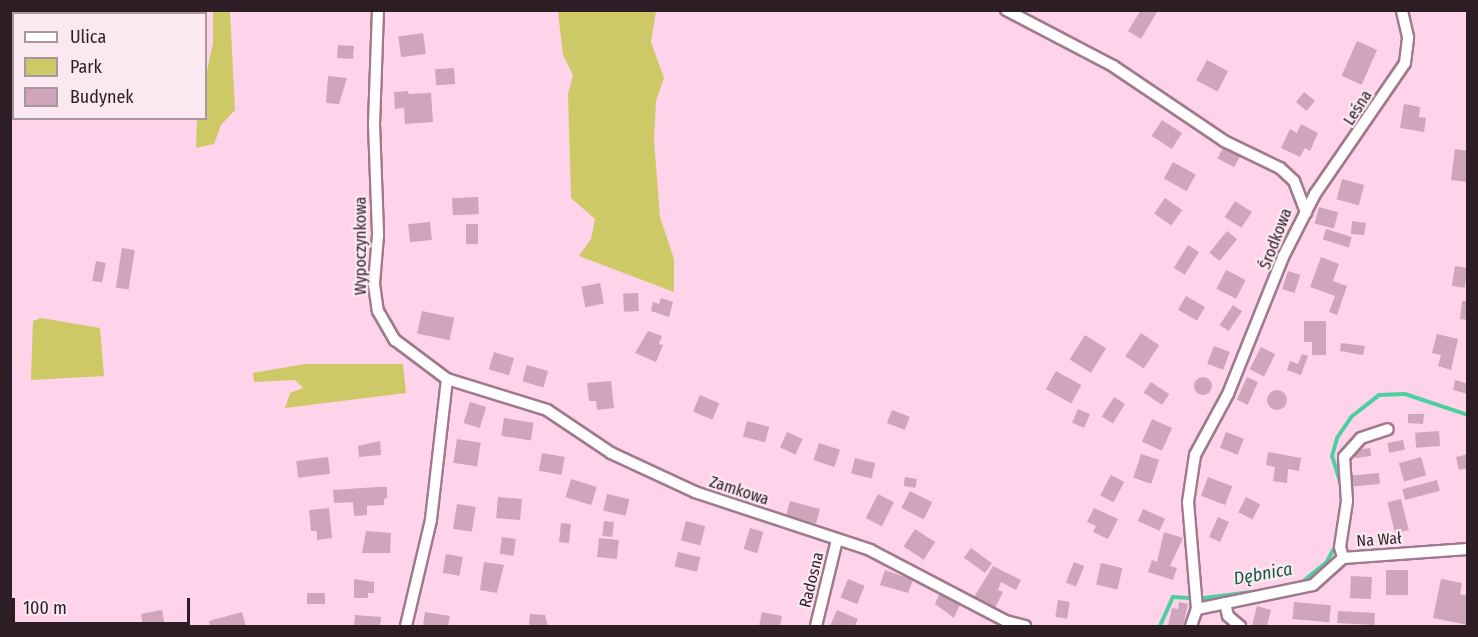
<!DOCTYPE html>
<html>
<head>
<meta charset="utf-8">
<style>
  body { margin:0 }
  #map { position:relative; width:1478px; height:637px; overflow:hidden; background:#ffd3e9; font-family:"Fira Sans Condensed",sans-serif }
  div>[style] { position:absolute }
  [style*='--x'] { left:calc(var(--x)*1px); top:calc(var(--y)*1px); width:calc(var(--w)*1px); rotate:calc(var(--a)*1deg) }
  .green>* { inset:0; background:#cdc967 }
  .stream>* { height:4px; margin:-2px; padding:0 2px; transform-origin:2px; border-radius:2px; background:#4ecfa2 }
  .building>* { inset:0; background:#cea5ba; transform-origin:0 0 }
  .round { border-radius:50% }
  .roads { filter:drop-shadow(2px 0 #a0798d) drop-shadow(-2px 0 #a0798d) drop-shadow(0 2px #a0798d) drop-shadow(0 -2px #a0798d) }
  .street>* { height:10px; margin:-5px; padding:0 5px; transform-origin:5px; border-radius:5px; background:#fff }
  span { translate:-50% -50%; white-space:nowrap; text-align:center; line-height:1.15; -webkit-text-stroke:4.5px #fbe9f2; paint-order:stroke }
  .street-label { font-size:16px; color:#2d1d25 }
  .water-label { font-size:18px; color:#155b44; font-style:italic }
  .frame { position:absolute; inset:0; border:12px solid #2d1d25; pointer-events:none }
  .legend { position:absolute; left:12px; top:12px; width:195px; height:108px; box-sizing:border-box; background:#fbe9f2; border:2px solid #a997a0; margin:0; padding:8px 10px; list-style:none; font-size:18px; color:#2d1d25 }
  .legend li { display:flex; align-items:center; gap:12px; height:30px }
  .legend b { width:30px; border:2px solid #a997a0 }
  .scale { position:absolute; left:12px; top:598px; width:178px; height:27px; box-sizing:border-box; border:3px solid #2d1d25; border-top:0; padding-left:8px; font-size:18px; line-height:21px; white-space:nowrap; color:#2d1d25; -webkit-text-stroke:4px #fbe9f2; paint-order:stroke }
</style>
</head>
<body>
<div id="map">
  <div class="green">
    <i style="clip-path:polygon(213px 11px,230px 11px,235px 110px,221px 125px,214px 144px,196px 148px,197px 119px,206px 118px,206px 75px,213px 43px)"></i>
    <i style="clip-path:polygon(558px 11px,656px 11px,651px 42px,664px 78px,656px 101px,654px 140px,660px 217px,674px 259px,674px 292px,579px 256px,591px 239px,595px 219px,571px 198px,568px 94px,573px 75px,563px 55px)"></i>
    <i style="clip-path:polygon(41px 318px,100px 328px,104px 376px,31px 380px,33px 321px)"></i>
    <i style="clip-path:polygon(305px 364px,403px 364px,406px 393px,285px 408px,290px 393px,303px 388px,295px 380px,254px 382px,253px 373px)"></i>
  </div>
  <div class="stream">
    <i style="--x:1341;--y:485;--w:30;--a:-107"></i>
    <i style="--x:1332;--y:456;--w:19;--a:-74"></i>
    <i style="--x:1337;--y:438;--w:25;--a:-56"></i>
    <i style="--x:1351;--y:417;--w:36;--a:-38"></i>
    <i style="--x:1379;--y:395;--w:26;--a:-2"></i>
    <i style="--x:1405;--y:394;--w:66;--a:18.4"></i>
    <i style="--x:1301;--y:583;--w:32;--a:-39"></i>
    <i style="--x:1326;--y:563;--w:21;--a:-61"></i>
    <i style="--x:1204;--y:598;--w:48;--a:-7.1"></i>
    <i style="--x:1160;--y:626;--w:32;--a:-66"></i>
    <i style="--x:1173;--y:597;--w:16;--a:4"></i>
  </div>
  <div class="building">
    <i style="clip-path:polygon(1141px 10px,1157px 12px,1141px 39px,1128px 31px)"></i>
    <i style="left:423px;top:33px;width:21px;height:25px;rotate:82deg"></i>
    <i style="left:1357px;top:41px;width:22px;height:38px;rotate:24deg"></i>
    <i style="left:338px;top:45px;width:16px;height:13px;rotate:4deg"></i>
    <i style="left:1207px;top:60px;width:24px;height:23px;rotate:28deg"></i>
    <i style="left:454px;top:68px;width:16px;height:19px;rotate:86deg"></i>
    <i style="clip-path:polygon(328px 76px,347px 78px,339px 104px,326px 103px)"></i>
    <i style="clip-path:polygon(408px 91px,409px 94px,431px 93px,433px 122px,405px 124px,404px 108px,395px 109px,394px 92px)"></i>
    <i style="left:1304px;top:92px;width:14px;height:13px;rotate:39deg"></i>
    <i style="clip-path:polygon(1404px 104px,1420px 107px,1419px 117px,1426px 118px,1424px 132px,1400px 128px)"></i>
    <i style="left:1162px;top:120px;width:24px;height:19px;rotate:33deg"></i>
    <i style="clip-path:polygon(1301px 124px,1318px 133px,1310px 151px,1305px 148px,1300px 157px,1281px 148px,1290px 129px,1297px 133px)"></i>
    <i style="left:1224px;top:146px;width:19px;height:14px;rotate:28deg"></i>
    <i style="clip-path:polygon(1455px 149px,1468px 151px,1468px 182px,1451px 180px)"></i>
    <i style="left:1173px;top:162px;width:26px;height:19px;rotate:29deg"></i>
    <i style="left:1342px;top:179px;width:23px;height:21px;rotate:15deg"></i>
    <i style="left:478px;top:197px;width:17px;height:26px;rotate:87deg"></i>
    <i style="left:1165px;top:198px;width:21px;height:19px;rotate:35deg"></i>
    <i style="left:1235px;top:201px;width:20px;height:19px;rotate:33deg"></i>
    <i style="left:1319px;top:207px;width:20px;height:17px;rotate:15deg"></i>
    <i style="clip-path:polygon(1352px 221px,1366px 223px,1364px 235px,1351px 234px)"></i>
    <i style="left:430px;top:222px;width:18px;height:22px;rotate:84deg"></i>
    <i style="left:466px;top:224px;width:12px;height:20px"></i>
    <i style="left:1326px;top:229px;width:27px;height:11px;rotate:17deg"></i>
    <i style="left:1227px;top:231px;width:13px;height:28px;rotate:39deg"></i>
    <i style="left:1188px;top:245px;width:13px;height:27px;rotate:32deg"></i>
    <i style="left:122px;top:248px;width:13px;height:40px;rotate:9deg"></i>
    <i style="clip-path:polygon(1321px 257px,1339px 264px,1333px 281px,1347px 286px,1337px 315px,1329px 312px,1335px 296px,1310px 287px)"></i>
    <i style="left:96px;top:261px;width:10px;height:20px;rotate:11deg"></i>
    <i style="left:1455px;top:266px;width:13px;height:20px;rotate:9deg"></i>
    <i style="left:1226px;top:270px;width:22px;height:21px;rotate:27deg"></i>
    <i style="left:1288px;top:271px;width:13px;height:19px;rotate:18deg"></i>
    <i style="left:600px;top:283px;width:21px;height:19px;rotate:79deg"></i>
    <i style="left:638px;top:293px;width:18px;height:15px;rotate:87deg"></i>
    <i style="left:1186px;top:296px;width:22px;height:16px;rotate:30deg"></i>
    <i style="clip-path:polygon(661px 298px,673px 302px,669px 317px,651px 311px,653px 302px,659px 304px)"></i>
    <i style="clip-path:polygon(1462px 301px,1468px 301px,1468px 320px,1460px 319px)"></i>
    <i style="left:1233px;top:305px;width:11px;height:24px;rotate:34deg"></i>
    <i style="left:422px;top:311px;width:33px;height:23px;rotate:12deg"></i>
    <i style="clip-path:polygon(1304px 321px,1326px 321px,1326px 355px,1312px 355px,1312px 342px,1304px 342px)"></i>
    <i style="clip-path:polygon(648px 331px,662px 336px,659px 344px,663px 345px,656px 362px,635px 353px)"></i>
    <i style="left:1141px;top:333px;width:22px;height:28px;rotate:34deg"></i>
    <i style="clip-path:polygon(1437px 334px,1458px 339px,1451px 370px,1438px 366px,1441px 355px,1432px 353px)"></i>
    <i style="left:1085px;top:335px;width:25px;height:29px;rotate:32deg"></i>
    <i style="clip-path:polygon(1341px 343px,1365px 346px,1363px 355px,1340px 351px)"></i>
    <i style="left:1214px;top:346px;width:17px;height:19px;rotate:21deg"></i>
    <i style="left:1261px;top:347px;width:16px;height:25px;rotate:27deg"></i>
    <i style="left:494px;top:352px;width:21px;height:18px;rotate:17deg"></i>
    <i style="clip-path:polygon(1302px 354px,1308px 356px,1301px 375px,1287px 370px,1290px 361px,1298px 364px)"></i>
    <i style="left:527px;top:365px;width:22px;height:17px;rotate:16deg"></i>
    <i style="left:1056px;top:371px;width:29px;height:21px;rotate:29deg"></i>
    <i style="left:1247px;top:377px;width:12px;height:25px;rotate:24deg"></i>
    <i class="round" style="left:1194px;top:377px;width:18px;height:18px"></i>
    <i style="clip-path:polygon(1455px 380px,1468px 384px,1468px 394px,1453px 390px)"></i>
    <i style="clip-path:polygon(611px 381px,614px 408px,597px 410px,596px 401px,589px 401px,587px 383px)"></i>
    <i style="left:1151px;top:382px;width:22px;height:13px;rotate:34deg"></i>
    <i class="round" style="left:1267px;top:390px;width:20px;height:20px"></i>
    <i style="left:700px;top:395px;width:21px;height:18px;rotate:23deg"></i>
    <i style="left:1114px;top:397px;width:13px;height:23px;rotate:32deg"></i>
    <i style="left:470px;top:402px;width:17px;height:22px;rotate:17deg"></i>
    <i style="left:1078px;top:409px;width:13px;height:15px;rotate:23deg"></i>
    <i style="left:892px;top:410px;width:19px;height:14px;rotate:21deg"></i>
    <i style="clip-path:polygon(1408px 414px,1424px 414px,1423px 424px,1408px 423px)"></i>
    <i style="left:504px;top:418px;width:30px;height:18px;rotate:9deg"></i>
    <i style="left:1152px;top:419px;width:22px;height:25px;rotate:24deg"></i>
    <i style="left:747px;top:421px;width:23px;height:16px;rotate:15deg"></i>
    <i style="left:1439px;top:431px;width:15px;height:24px;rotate:86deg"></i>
    <i style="left:787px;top:432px;width:17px;height:17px;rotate:24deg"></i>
    <i style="left:1226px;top:432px;width:19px;height:17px;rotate:21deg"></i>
    <i style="left:457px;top:439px;width:24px;height:24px;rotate:9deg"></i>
    <i style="left:1403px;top:440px;width:10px;height:16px;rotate:79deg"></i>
    <i style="clip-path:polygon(380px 441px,381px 455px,359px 457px,358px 446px)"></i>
    <i style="left:819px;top:443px;width:22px;height:18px;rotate:18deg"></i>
    <i style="left:1370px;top:448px;width:8px;height:16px;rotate:83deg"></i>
    <i style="clip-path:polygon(1268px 452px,1301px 458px,1299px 471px,1288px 469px,1287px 483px,1273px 481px,1275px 467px,1266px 465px)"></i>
    <i style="left:542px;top:453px;width:23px;height:18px;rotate:10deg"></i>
    <i style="left:1141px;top:454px;width:19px;height:25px;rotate:18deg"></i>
    <i style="clip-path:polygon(1468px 454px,1468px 468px,1459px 470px,1456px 457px)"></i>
    <i style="left:328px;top:457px;width:17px;height:32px;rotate:83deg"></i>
    <i style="left:1421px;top:457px;width:19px;height:23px;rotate:74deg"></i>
    <i style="left:855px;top:458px;width:21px;height:16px;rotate:14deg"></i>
    <i style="left:1379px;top:473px;width:11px;height:28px;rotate:85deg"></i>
    <i style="left:1111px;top:475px;width:15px;height:23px;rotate:28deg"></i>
    <i style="left:905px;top:477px;width:12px;height:9px;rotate:9deg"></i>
    <i style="left:1208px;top:477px;width:26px;height:20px;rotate:21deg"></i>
    <i style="left:571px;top:479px;width:27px;height:19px;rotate:17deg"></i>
    <i style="left:1437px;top:480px;width:11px;height:36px;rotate:75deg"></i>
    <i style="clip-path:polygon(377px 487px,387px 487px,387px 498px,384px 499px,384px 505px,367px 506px,367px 515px,354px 516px,353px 502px,334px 503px,333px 490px)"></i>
    <i style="left:910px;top:491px;width:25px;height:19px;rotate:27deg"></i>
    <i style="left:607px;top:494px;width:23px;height:17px;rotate:13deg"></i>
    <i style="left:878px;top:494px;width:18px;height:27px;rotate:27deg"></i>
    <i style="left:498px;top:497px;width:24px;height:21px;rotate:5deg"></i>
    <i style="left:1246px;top:497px;width:16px;height:17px;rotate:27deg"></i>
    <i style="left:1401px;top:499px;width:32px;height:14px;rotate:76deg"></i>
    <i style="left:790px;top:501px;width:31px;height:15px;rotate:15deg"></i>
    <i style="left:457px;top:504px;width:19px;height:25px;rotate:9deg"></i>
    <i style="clip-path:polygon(329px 508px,332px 538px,317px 540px,317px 531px,311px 531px,309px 510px)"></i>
    <i style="clip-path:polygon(1094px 508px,1118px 519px,1108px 539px,1093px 532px,1096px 526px,1087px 522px)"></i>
    <i style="left:1143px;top:509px;width:24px;height:13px;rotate:24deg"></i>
    <i style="left:1218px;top:517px;width:12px;height:22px;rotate:24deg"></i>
    <i style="left:604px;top:521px;width:10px;height:15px;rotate:6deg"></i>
    <i style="left:686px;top:521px;width:20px;height:20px;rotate:15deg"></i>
    <i style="left:561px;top:523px;width:10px;height:19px;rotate:6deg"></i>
    <i style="left:750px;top:528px;width:14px;height:22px;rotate:17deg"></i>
    <i style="left:915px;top:529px;width:24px;height:21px;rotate:33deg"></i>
    <i style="clip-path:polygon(366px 531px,391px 533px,390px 553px,362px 553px)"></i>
    <i style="clip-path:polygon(1164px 532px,1183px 538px,1170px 566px,1177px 568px,1173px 580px,1148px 572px,1152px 560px,1157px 562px)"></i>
    <i style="left:502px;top:537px;width:14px;height:17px;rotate:8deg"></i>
    <i style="left:599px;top:538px;width:20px;height:19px;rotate:6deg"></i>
    <i style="left:971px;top:548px;width:26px;height:12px;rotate:36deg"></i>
    <i style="left:678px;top:552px;width:23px;height:15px;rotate:13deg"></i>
    <i style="left:446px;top:554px;width:17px;height:19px;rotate:10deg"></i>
    <i style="clip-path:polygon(484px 562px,504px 565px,497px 593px,480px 590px)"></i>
    <i style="left:1074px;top:562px;width:11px;height:22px;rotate:22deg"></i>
    <i style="left:1101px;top:563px;width:22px;height:22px;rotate:13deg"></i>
    <i style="clip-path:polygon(993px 566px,1021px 580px,1016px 590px,1001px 582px,998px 590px,1003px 592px,995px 608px,974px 597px)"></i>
    <i style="clip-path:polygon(885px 570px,913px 580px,908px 593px,880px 585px)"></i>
    <i style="left:1386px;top:570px;width:22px;height:25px"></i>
    <i style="left:1351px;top:576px;width:21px;height:22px;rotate:3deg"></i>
    <i style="clip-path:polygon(354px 579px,374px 582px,374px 593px,368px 593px,368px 598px,354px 598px)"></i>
    <i style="left:848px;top:579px;width:18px;height:20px;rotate:22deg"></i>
    <i style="clip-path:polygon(1441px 579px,1462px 583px,1460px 594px,1468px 596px,1468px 625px,1433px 618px)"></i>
    <i style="left:307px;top:593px;width:18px;height:11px"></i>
    <i style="clip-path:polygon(939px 595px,960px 604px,954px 618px,935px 604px)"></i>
    <i style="left:1058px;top:600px;width:12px;height:17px;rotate:9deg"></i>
    <i style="clip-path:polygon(1179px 602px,1188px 604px,1183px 626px,1168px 625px,1172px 608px,1178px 609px)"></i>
    <i style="left:1294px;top:602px;width:37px;height:17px;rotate:5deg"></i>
    <i style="clip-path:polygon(1257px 606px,1271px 610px,1267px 626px,1252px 626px)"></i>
    <i style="clip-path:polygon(162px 610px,165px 626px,143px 626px,141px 614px)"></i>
    <i style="clip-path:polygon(837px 610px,858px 619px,855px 626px,830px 626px)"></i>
    <i style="left:1338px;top:611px;width:37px;height:12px;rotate:3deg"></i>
    <i style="clip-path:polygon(242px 612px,246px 626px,210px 626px,209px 621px)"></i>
    <i style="clip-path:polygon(425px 612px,450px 616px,448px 626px,423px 626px)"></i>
    <i style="clip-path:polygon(762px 612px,782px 616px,780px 626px,759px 626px)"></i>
    <i style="clip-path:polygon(530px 614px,545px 615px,548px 626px,529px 626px)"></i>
    <i style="clip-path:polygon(355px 615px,381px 617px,380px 626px,354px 626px)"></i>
  </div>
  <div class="roads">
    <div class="street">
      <i style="--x:378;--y:10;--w:114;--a:92"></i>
      <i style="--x:374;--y:124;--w:111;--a:87.9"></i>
      <i style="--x:378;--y:235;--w:49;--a:94.7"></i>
      <i style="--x:374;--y:284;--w:27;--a:82"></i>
      <i style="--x:378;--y:311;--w:34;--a:60"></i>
      <i style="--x:395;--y:340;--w:65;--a:36.9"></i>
      <i style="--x:447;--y:379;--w:142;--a:96.5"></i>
      <i style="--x:431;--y:520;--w:109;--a:103.3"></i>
      <i style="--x:1006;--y:10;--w:121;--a:27.6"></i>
      <i style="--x:1113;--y:66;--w:134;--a:34"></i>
      <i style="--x:1224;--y:141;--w:62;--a:25.7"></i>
      <i style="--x:1280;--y:168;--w:19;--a:43"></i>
      <i style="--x:1294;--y:181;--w:34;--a:69"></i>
      <i style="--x:447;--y:379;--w:105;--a:17.2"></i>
      <i style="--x:547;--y:410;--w:77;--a:33.9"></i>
      <i style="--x:611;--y:453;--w:93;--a:24.9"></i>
      <i style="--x:695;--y:492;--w:184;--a:18.3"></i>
      <i style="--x:870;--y:550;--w:153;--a:27.6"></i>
      <i style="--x:1006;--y:621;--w:20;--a:15"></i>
      <i style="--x:1343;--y:558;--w:11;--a:-105"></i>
      <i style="--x:1340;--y:547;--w:47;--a:-81.3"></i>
      <i style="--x:1347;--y:501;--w:44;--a:-93.9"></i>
      <i style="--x:1344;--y:457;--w:25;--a:-48"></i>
      <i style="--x:1361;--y:438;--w:28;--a:-18"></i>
      <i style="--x:1225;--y:603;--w:13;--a:77"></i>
      <i style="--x:1228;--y:616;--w:16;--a:40"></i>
      <i style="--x:1197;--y:609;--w:118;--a:-11.7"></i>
      <i style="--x:1313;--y:585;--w:40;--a:-42"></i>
      <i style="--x:1343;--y:558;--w:125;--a:-4.1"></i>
      <i style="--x:816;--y:626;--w:89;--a:-76.3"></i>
      <i style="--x:1191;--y:626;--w:18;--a:-71"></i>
      <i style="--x:1197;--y:609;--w:107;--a:-94.8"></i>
      <i style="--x:1188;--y:502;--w:48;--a:-81.5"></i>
      <i style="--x:1195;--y:455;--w:69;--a:-61.6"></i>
      <i style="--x:1228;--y:394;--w:148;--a:-68.1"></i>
      <i style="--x:1283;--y:257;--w:71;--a:-63.1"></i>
      <i style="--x:1315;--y:194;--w:159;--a:-55.5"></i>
      <i style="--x:1405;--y:63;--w:26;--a:-83"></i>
      <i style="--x:1408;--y:37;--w:28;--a:-103"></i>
    </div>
  </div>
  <div class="street-label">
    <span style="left:1358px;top:108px;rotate:-57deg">Leśna</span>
    <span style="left:1276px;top:239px;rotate:-69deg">Środkowa</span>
    <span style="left:361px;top:246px;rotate:-90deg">Wypoczynkowa</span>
    <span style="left:739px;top:491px;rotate:18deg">Zamkowa</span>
    <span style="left:1379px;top:540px;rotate:-4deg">Na Wał</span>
    <span style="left:812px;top:580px;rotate:-76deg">Radosna</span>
  </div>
  <div class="water-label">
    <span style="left:1263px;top:574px;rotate:-10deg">Dębnica</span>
  </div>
  <div class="frame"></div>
  <ul class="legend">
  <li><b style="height:8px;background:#fff"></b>Ulica</li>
  <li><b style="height:16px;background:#cdc967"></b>Park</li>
  <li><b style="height:16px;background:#cea5ba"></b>Budynek</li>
  </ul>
  <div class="scale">100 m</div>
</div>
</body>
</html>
